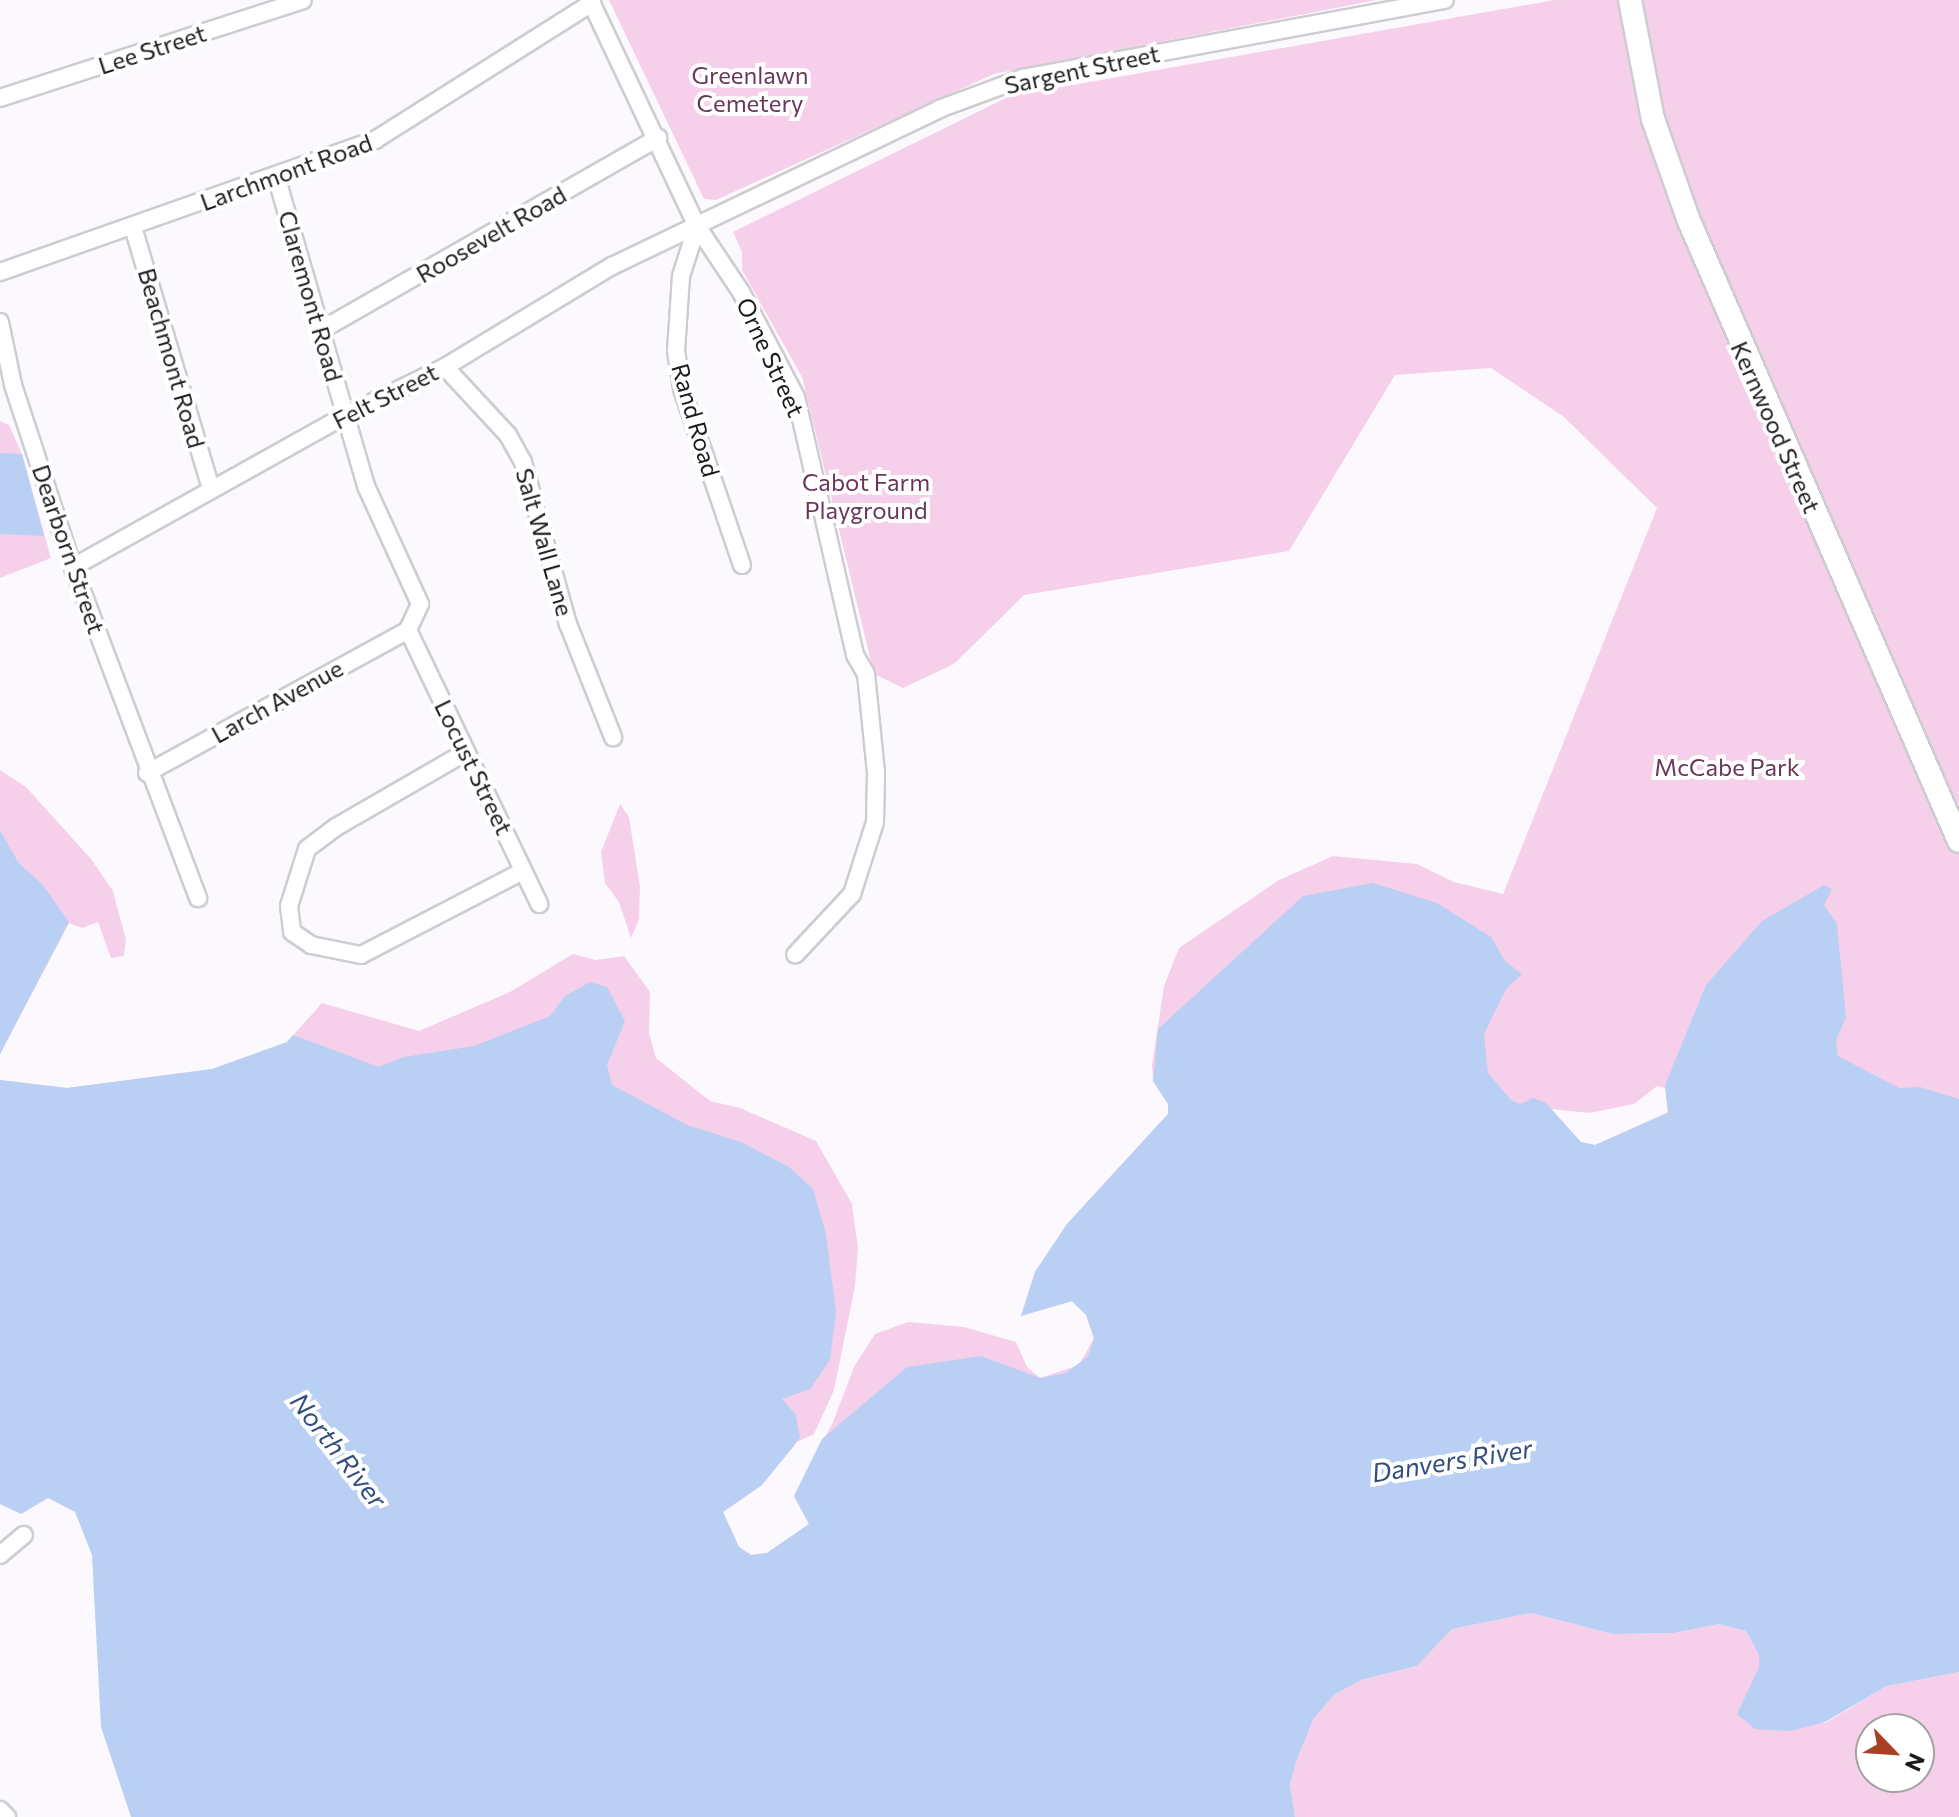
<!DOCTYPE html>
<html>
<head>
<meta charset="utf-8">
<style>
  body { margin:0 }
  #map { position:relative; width:1959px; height:1817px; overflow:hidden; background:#fbf9fe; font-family:Commissioner,sans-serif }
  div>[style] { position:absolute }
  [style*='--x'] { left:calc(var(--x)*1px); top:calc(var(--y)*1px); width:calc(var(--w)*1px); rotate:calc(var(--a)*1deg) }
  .green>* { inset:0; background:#f6d0ea }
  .water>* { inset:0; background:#b9cff4 }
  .roads { filter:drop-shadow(2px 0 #ceccd1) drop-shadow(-2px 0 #ceccd1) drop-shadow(0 2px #ceccd1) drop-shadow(0 -2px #ceccd1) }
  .street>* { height:16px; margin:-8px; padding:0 8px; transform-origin:8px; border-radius:8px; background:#fff }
  .secondary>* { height:22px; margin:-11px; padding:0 11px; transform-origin:11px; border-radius:11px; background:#fff }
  span { translate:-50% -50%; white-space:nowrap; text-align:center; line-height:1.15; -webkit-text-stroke:8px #fff; paint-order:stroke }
  .street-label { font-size:24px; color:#1b1a1c }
  .park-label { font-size:24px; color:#68375b }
  .water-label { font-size:26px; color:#334e7e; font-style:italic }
  .north { position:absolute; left:1855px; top:1713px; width:80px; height:80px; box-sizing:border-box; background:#fff; border:2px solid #a4a3a4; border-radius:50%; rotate:115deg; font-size:22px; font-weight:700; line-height:32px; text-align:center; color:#1b1a1c }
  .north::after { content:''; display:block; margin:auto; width:28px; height:36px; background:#a84023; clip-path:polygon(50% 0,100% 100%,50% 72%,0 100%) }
</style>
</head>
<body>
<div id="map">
  <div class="green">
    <i style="clip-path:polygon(609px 0,1377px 0,994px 74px,716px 200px,704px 199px)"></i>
    <i style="clip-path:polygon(evenodd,1555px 0,1959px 0,1959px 1197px,1143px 1320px,689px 1817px,0 1080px,67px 1088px,213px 1069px,287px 1042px,322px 1003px,419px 1031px,510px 992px,573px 954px,596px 960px,624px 956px,650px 992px,649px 1033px,656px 1058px,710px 1101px,740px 1108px,816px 1141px,852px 1204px,858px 1248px,855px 1286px,834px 1390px,814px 1434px,797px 1442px,762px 1485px,723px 1512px,739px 1547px,751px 1555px,767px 1553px,809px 1524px,794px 1496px,833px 1422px,855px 1365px,875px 1334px,908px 1322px,964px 1327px,1016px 1342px,1027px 1367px,1040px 1378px,1079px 1365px,1094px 1338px,1086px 1315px,1072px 1301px,1021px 1316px,1035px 1272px,1067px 1224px,1168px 1114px,1168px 1104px,1153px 1081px,1152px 1065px,1164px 986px,1179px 948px,1279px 880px,1333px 856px,1417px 864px,1454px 882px,1503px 894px,1657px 508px,1564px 417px,1491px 368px,1395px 375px,1289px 551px,1024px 595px,954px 664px,903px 688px,874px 674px,802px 377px,742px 270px,742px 252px,733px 232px,1010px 96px,1555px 0,1657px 1086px,1665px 1088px,1668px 1112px,1595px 1145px,1581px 1142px,1551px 1109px,1590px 1113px,1634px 1104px,1657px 1086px)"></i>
    <i style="clip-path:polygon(0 421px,9px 425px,22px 454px,51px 558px,0 578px)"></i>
    <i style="clip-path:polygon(0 770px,26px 787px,91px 859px,113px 891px,126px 940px,124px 956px,111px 958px,98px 922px,82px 928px,69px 923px,0 1054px)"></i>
    <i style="clip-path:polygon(620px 804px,629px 817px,640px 887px,639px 919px,631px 938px,619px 902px,605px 883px,601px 852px)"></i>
    <i style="clip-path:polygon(evenodd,1531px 1613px,1613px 1634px,1674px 1633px,1719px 1624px,1746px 1631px,1759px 1655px,1759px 1667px,1738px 1714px,1825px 1723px,1887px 1686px,1959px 1672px,1959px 1817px,1295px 1817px,1290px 1785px,1296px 1762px,1314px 1718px,1334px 1695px,1361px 1680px,1417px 1666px,1452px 1629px,1531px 1613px,1871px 1729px,1919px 1729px,1919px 1777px,1871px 1777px,1871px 1729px)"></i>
  </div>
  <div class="water">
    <i style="clip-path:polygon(0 453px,22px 454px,44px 536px,0 534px)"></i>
    <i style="clip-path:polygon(0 830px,18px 862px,43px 885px,69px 922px,0 1054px)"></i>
    <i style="clip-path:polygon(1373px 883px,1437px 903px,1491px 937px,1505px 961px,1522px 974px,1506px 989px,1484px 1034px,1488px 1073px,1511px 1100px,1520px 1104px,1533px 1098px,1546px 1103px,1581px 1142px,1595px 1145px,1668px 1113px,1665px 1085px,1706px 985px,1762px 921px,1824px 885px,1832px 889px,1824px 905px,1837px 924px,1846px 1017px,1836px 1041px,1838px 1056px,1899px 1088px,1920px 1087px,1959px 1099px,1959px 1672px,1887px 1686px,1825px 1722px,1791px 1731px,1755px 1729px,1737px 1714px,1759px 1667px,1759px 1655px,1746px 1631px,1719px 1624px,1674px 1633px,1613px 1634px,1531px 1613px,1452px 1629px,1417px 1666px,1361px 1680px,1334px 1695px,1314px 1718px,1296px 1762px,1290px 1785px,1295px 1817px,131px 1817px,101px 1727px,92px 1555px,75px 1512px,48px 1498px,21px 1514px,0 1504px,0 1080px,67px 1088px,212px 1069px,287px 1042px,293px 1035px,379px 1067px,404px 1057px,474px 1046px,550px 1016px,565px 996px,590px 982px,607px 987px,625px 1021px,607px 1065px,612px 1085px,687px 1125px,741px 1142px,789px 1167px,813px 1189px,826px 1234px,836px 1312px,830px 1360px,810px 1389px,782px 1399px,796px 1415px,800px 1438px,762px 1485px,723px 1512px,739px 1547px,751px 1555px,767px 1553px,809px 1524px,794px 1496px,822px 1439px,907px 1367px,981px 1356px,1040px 1378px,1066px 1373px,1088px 1356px,1094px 1338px,1086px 1315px,1072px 1301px,1021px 1316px,1035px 1272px,1067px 1224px,1168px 1114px,1168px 1104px,1153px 1081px,1158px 1029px,1303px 896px)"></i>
  </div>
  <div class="roads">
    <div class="street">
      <i style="--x:590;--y:0;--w:250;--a:64.7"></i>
      <i style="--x:697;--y:226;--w:79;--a:56.3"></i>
      <i style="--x:741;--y:292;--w:119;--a:62.4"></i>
      <i style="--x:796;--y:397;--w:265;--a:77.1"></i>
      <i style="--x:855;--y:655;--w:22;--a:60"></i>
      <i style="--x:866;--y:674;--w:99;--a:84.2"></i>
      <i style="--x:876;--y:772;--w:50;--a:91.1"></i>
      <i style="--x:875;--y:822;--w:76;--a:107.7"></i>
      <i style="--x:852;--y:894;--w:83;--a:133.1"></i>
      <i style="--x:0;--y:98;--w:318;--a:-17.9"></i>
      <i style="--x:276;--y:176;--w:323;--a:73.8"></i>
      <i style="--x:366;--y:486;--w:130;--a:65.4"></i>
      <i style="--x:420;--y:604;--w:29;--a:115"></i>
      <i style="--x:697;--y:226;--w:52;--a:107.7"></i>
      <i style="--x:681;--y:276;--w:75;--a:93.8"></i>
      <i style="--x:676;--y:351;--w:38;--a:81"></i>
      <i style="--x:682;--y:389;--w:186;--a:71.2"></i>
      <i style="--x:133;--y:227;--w:273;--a:73.4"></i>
      <i style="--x:0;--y:272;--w:398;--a:-19.4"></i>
      <i style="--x:375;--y:140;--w:257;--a:-32.3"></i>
      <i style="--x:0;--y:322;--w:64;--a:78.3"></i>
      <i style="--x:13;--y:385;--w:192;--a:71.8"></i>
      <i style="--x:73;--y:567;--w:354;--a:69.3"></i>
      <i style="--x:323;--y:329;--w:386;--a:-29.7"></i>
      <i style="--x:445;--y:367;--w:93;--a:47.2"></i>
      <i style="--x:508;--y:435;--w:31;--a:61"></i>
      <i style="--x:523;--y:462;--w:168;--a:74.5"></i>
      <i style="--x:568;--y:624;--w:122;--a:68.3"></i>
      <i style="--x:73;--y:567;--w:310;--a:-29.1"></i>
      <i style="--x:344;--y:416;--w:112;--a:-25.9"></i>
      <i style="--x:445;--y:367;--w:195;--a:-31.2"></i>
      <i style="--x:612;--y:266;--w:363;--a:-25.6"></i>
      <i style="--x:939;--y:109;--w:90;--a:-20.3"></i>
      <i style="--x:1023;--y:78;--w:429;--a:-10.5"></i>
      <i style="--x:408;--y:630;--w:304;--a:64.4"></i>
      <i style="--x:466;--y:752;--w:150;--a:150"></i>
      <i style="--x:336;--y:827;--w:36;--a:143"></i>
      <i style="--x:307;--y:849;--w:60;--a:107.5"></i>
      <i style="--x:289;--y:906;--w:26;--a:83"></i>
      <i style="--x:292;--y:932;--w:23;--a:34"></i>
      <i style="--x:311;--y:945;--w:51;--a:11.3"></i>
      <i style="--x:361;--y:955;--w:182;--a:-27.4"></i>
      <i style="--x:147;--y:773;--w:298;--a:-28.7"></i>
      <i style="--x:0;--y:1555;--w:31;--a:-40"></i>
      <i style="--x:0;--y:1810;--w:10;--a:45"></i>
    </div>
    <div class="secondary">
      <i style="--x:1630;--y:0;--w:121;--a:79.1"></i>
      <i style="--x:1653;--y:119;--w:108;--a:70.6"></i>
      <i style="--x:1689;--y:221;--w:676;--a:66.47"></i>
    </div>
  </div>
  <div class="street-label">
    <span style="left:152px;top:49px;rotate:-18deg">Lee Street</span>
    <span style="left:1082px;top:69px;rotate:-12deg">Sargent Street</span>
    <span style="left:286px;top:172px;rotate:-20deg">Larchmont Road</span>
    <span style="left:491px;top:234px;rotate:-30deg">Roosevelt Road</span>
    <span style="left:311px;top:296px;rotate:74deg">Claremont Road</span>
    <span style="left:771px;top:357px;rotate:65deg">Orne Street</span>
    <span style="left:172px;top:358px;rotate:74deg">Beachmont Road</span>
    <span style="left:385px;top:396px;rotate:-27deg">Felt Street</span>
    <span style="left:696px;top:420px;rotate:74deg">Rand Road</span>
    <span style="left:1776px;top:427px;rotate:66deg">Kernwood Street</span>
    <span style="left:545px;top:542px;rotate:74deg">Salt Wall Lane</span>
    <span style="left:69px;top:549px;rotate:71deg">Dearborn Street</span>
    <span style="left:277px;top:701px;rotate:-29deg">Larch Avenue</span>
    <span style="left:474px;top:767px;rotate:64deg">Locust Street</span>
  </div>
  <div class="park-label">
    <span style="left:750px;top:89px">Greenlawn<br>Cemetery</span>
    <span style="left:866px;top:496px">Cabot Farm<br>Playground</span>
    <span style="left:1727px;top:767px">McCabe Park</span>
  </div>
  <div class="water-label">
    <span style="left:339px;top:1450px;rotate:52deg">North River</span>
    <span style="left:1452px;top:1460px;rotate:-9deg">Danvers River</span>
  </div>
  <div class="north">N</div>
</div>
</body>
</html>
